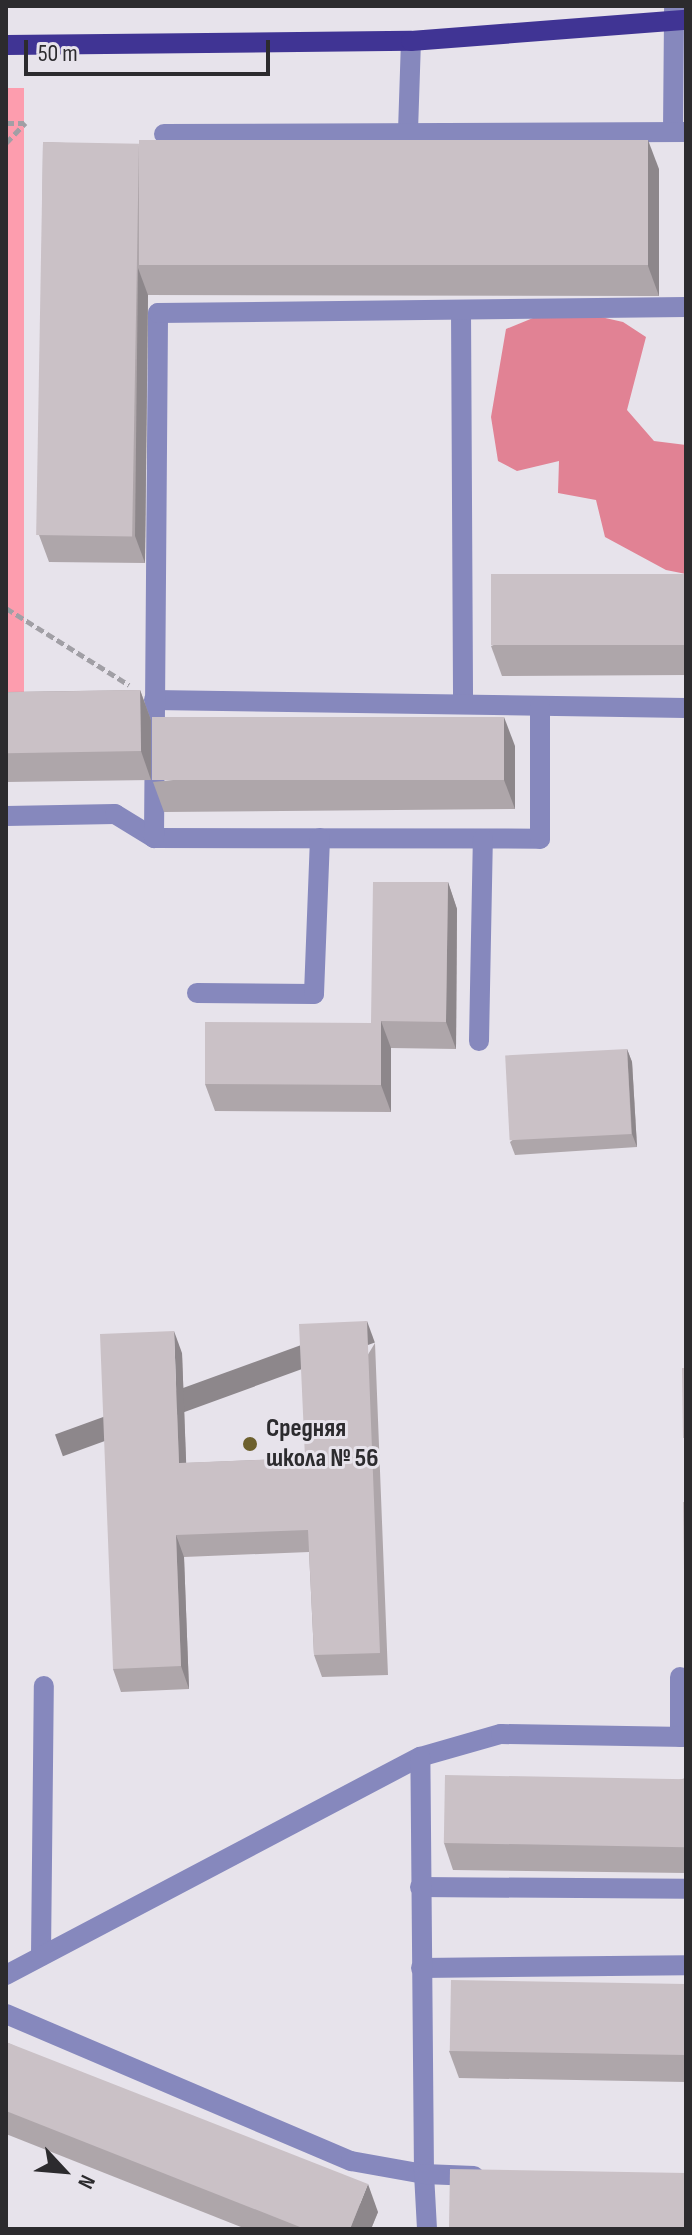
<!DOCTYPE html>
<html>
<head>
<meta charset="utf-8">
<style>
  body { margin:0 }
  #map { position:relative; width:692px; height:2235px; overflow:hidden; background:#e7e3eb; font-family:"Sofia Sans Condensed",sans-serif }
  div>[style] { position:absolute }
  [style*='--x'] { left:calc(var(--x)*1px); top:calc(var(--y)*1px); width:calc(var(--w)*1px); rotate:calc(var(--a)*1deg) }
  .green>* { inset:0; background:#fd9dae; transform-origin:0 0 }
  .forest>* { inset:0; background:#e18294 }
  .path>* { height:5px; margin-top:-2.5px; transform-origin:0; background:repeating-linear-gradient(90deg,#a19fa5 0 8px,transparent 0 12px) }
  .minor>* { height:20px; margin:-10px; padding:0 10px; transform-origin:10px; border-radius:10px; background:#8688bd }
  .major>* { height:20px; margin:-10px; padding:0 10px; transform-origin:10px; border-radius:10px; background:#403494 }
  .wall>* { inset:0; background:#aea6aa }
  .shaded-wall>* { inset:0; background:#8d878b; transform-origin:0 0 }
  .building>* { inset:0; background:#cac1c6; transform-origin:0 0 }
  .dots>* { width:22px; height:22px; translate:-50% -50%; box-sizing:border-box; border:4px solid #e7e3eb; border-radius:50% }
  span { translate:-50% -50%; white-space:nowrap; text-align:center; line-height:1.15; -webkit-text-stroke:6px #e7e3eb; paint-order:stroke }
  .poi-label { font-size:26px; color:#2c2b2e; font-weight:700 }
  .left { translate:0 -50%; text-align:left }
  .frame { position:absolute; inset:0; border:8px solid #2c2b2e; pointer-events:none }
  .north { position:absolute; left:24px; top:2131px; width:80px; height:80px; -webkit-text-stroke:6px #e7e3eb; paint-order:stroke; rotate:116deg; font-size:22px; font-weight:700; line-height:32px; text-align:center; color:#2c2b2e }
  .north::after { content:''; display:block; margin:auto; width:28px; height:36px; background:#2c2b2e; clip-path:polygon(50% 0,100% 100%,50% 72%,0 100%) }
  .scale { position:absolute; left:24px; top:40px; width:246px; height:36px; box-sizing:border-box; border:4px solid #2c2b2e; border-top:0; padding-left:10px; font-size:24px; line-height:28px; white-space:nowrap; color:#2c2b2e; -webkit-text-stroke:6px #e7e3eb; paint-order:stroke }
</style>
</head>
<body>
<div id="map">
  <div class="green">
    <i style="left:24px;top:88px;width:613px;height:18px;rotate:90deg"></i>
  </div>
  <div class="forest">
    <i style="clip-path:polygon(592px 315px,623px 322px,646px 337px,627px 410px,654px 441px,686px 445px,686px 574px,666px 570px,605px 537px,596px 500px,558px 493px,559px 461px,517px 471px,498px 461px,491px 417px,506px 329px,533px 318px)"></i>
  </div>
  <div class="path">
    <i style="--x:6;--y:123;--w:18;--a:0"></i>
    <i style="--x:6;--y:143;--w:28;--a:-46"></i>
    <i style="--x:6;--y:608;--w:145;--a:32"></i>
  </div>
  <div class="minor">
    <i style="--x:408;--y:131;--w:90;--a:-88.1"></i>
    <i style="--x:673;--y:132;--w:126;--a:-89.5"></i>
    <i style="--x:164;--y:134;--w:522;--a:-0.22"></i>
    <i style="--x:461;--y:310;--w:392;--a:89.7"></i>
    <i style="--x:154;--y:700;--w:532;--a:0.86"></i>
    <i style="--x:6;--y:816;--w:109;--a:-1.1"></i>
    <i style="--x:115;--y:814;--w:46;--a:31.6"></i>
    <i style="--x:154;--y:838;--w:386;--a:0.1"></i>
    <i style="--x:540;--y:839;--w:133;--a:-90"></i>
    <i style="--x:154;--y:838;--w:525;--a:-89.56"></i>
    <i style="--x:158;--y:313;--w:528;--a:-0.65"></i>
    <i style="--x:197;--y:993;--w:117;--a:0.5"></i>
    <i style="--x:314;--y:994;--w:156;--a:-87.8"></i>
    <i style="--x:479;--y:1041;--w:202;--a:-88.9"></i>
    <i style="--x:680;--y:1737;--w:60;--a:-90"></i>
    <i style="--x:420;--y:1887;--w:266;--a:0.4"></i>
    <i style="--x:41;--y:1956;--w:270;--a:-89.4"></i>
    <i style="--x:421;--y:1968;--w:265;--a:-0.6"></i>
    <i style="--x:6;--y:1975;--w:468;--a:-27.8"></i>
    <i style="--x:420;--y:1757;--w:84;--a:-15.9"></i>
    <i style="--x:501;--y:1734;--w:185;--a:0.9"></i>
    <i style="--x:6;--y:2014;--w:375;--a:23.1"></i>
    <i style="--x:351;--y:2161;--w:74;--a:10.1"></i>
    <i style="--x:424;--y:2174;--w:417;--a:-90.5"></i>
    <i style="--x:427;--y:2229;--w:55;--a:-93.1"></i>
    <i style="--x:424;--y:2174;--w:50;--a:2.3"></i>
  </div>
  <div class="major">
    <i style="--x:6;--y:45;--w:405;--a:-0.6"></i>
    <i style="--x:411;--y:41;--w:276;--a:-4.4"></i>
  </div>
  <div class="wall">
    <i style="clip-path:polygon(43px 142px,659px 169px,659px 296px,148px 295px,145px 563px,49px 562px,39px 535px)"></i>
    <i style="clip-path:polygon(686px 574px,686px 675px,502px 676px,491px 646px)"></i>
    <i style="clip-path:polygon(140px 690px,151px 720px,151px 780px,6px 782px,6px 692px)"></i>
    <i style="clip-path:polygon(515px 746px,515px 809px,164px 812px,153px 782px)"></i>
    <i style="clip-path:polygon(448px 882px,457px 909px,456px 1049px,391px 1048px,391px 1112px,215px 1111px,205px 1084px,371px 1023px)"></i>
    <i style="clip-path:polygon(627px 1049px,632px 1062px,637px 1147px,515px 1155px,510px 1142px)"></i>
    <i style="clip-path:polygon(375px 1343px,388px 1675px,322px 1677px,314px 1655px,309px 1552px,184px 1557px,189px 1689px,121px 1692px,113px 1669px,182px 1353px,186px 1463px,305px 1458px)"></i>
    <i style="clip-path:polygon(686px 1778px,686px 1873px,453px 1870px,444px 1843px)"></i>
    <i style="clip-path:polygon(686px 1984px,686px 2082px,459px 2078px,449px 2051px)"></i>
    <i style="clip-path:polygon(6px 2042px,378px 2212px,371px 2229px,246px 2229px,6px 2134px)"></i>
  </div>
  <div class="shaded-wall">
    <i style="clip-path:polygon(648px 140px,659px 169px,659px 296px,648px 266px)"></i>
    <i style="clip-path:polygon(138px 268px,148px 295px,145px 563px,135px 536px)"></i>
    <i style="clip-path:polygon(140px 690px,151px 720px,151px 780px,141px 751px)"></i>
    <i style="clip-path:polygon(504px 717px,515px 746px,515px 809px,504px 780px)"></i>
    <i style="clip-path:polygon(448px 882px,457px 909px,456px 1049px,446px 1022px)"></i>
    <i style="clip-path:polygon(381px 1021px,391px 1048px,391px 1112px,381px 1085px)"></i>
    <i style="clip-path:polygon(627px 1049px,632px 1062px,637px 1147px,632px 1134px)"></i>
    <i style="left:367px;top:1321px;width:23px;height:332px;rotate:70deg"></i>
    <i style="clip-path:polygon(174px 1331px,182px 1353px,187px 1485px,179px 1463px)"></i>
    <i style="clip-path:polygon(176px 1535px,184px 1557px,189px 1689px,181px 1666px)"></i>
    <i style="clip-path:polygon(368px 2184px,378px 2212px,371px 2229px,350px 2229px)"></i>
  </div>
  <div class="building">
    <i style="left:139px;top:140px;width:509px;height:125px"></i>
    <i style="left:43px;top:142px;width:96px;height:393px;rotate:1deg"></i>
    <i style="left:686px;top:574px;width:71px;height:195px;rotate:90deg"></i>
    <i style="left:140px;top:690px;width:61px;height:134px;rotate:89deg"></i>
    <i style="left:504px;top:717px;width:63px;height:352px;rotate:90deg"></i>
    <i style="clip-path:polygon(373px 882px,448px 882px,446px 1022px,381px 1021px,381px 1085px,205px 1084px,205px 1022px,371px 1023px)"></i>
    <i style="left:627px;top:1049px;width:85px;height:122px;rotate:87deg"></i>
    <i style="clip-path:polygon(367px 1321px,380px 1653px,314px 1655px,308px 1530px,176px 1535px,181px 1666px,113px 1669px,100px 1334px,174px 1331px,179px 1463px,305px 1458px,299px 1324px)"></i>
    <i style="clip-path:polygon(682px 1368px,686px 1368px,686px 1438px,683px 1438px)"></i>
    <i style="clip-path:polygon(683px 1502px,686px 1502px,686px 1570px,684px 1570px)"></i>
    <i style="left:445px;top:1775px;width:241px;height:68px;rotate:1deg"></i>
    <i style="left:451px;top:1980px;width:235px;height:71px;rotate:1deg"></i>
    <i style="clip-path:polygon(6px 2042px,368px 2184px,350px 2229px,305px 2229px,6px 2111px)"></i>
    <i style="left:450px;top:2169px;width:236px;height:60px;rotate:1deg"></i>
  </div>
  <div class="dots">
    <i style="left:250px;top:1444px;background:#6d602d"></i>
  </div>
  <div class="poi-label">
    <span class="left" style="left:266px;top:1444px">Средняя<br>школа № 56</span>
  </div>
  <div class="frame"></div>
  <div class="north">N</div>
  <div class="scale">50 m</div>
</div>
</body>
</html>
